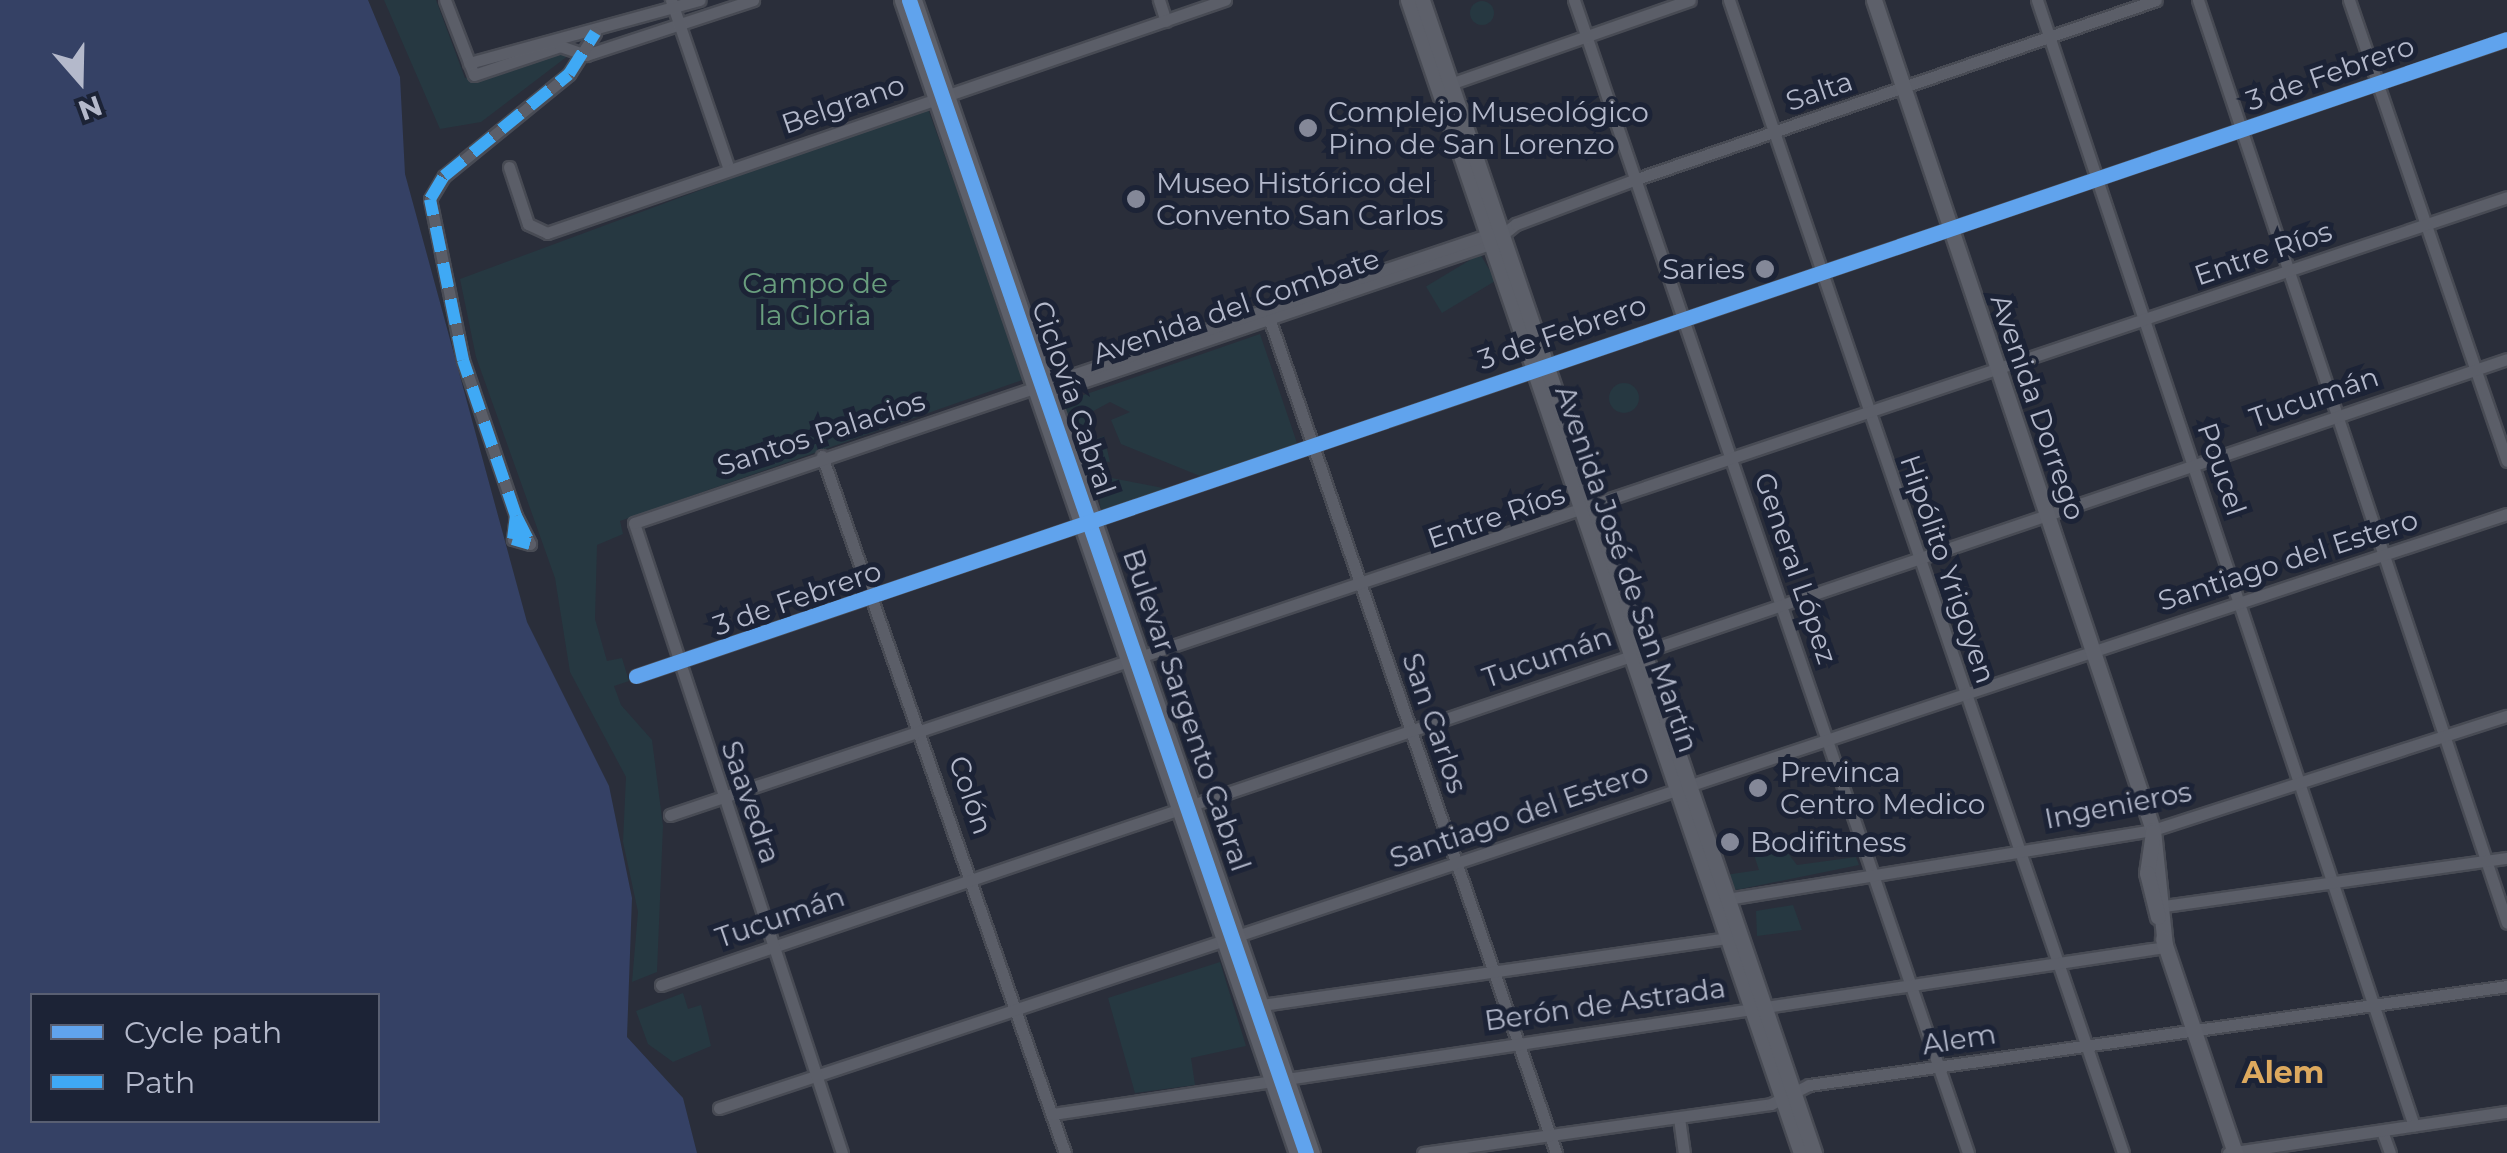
<!DOCTYPE html>
<html>
<head>
<meta charset="utf-8">
<style>
  body { margin:0 }
  #map { position:relative; width:2507px; height:1153px; overflow:hidden; background:#2a2e3a; font-family:Montserrat,sans-serif }
  div>[style] { position:absolute }
  [style*='--x'] { left:calc(var(--x)*1px); top:calc(var(--y)*1px); width:calc(var(--w)*1px); rotate:calc(var(--a)*1deg) }
  .green>* { inset:0; background:#263841; transform-origin:0 0 }
  .round { border-radius:50% }
  .water>* { inset:0; background:#354165 }
  .roads { filter:drop-shadow(2px 0 #484b54) drop-shadow(-2px 0 #484b54) drop-shadow(0 2px #484b54) drop-shadow(0 -2px #484b54) }
  .minor>* { height:11px; margin:-5.5px; padding:0 5.5px; transform-origin:5.5px; border-radius:5.5px; background:#5b5e68 }
  .major>* { height:15px; margin:-7.5px; padding:0 7.5px; transform-origin:7.5px; border-radius:7.5px; background:#5d606a }
  .quiet>* { height:12px; margin-top:-6px; transform-origin:0; background:repeating-linear-gradient(90deg,#3fa9f5 0 25px,transparent 0 37px) }
  .cycleway>* { height:15px; margin:-7.5px; padding:0 7.5px; transform-origin:7.5px; border-radius:7.5px; background:#60a3ed }
  .dots>* { width:28px; height:28px; translate:-50% -50%; box-sizing:border-box; border:5px solid #1c2336; border-radius:50% }
  span { translate:-50% -50%; white-space:nowrap; text-align:center; line-height:1.15; -webkit-text-stroke:10px #1c2336; paint-order:stroke }
  .street-label { font-size:28px; color:#b4b9cb }
  .poi-label { font-size:28px; color:#b4b9cb }
  .left { translate:0 -50%; text-align:left }
  .right { translate:-100% -50%; text-align:right }
  .park-label { font-size:28px; color:#699e7e }
  .neighbourhood-label { font-size:30px; color:#dda95e; font-weight:700 }
  .legend { position:absolute; left:30px; top:993px; width:350px; height:130px; box-sizing:border-box; background:#1c2336; border:2px solid #595f72; margin:0; padding:12px 18px; list-style:none; font-size:30px; color:#b4b9cb }
  .legend li { display:flex; align-items:center; gap:20px; height:50px }
  .legend b { width:50px; border:2px solid #595f72 }
  .north { position:absolute; left:30px; top:30px; width:100px; height:100px; -webkit-text-stroke:8px #1c2336; paint-order:stroke; rotate:160deg; font-size:28px; font-weight:700; line-height:40px; text-align:center; color:#b4b9cb }
  .north::after { content:''; display:block; margin:auto; width:35px; height:45px; background:#b4b9cb; clip-path:polygon(50% 0,100% 100%,50% 72%,0 100%) }
</style>
</head>
<body>
<div id="map">
  <div class="green">
    <i style="clip-path:polygon(384px 0,436px 0,465px 78px,560px 46px,573px 52px,481px 122px,440px 129px)"></i>
    <i class="round" style="left:1470px;top:1px;width:24px;height:24px"></i>
    <i style="clip-path:polygon(927px 106px,1025px 379px,620px 521px,623px 534px,597px 545px,595px 619px,607px 661px,622px 658px,629px 681px,614px 686px,621px 705px,652px 740px,663px 826px,657px 972px,632px 982px,638px 912px,623px 842px,626px 777px,570px 672px,555px 578px,476px 357px,460px 279px)"></i>
    <i style="left:1480px;top:254px;width:31px;height:63px;rotate:59deg"></i>
    <i style="clip-path:polygon(1260px 334px,1298px 446px,1205px 478px,1121px 444px,1111px 420px,1130px 412px,1110px 402px,1084px 416px,1091px 441px,1104px 436px,1110px 462px,1082px 459px,1065px 410px,1075px 398px)"></i>
    <i class="round" style="left:1609px;top:383px;width:30px;height:30px"></i>
    <i style="clip-path:polygon(1096px 475px,1163px 488px,1166px 490px,1101px 511px)"></i>
    <i style="clip-path:polygon(1778px 840px,1797px 865px,1856px 857px,1859px 865px,1736px 890px,1725px 875px,1759px 870px,1752px 849px)"></i>
    <i style="clip-path:polygon(1793px 905px,1802px 930px,1757px 936px,1756px 911px)"></i>
    <i style="clip-path:polygon(1220px 962px,1246px 1046px,1191px 1058px,1195px 1085px,1135px 1093px,1108px 998px)"></i>
    <i style="clip-path:polygon(683px 993px,688px 1009px,701px 1005px,711px 1046px,673px 1062px,648px 1044px,636px 1011px)"></i>
  </div>
  <div class="water">
    <i style="clip-path:polygon(evenodd,0 0,368px 0,400px 77px,405px 174px,527px 622px,609px 786px,632px 898px,627px 1037px,683px 1098px,697px 1153px,0 1153px,0 0,32px 996px,378px 996px,378px 1120px,32px 1120px,32px 996px)"></i>
  </div>
  <div class="roads">
    <div class="minor">
      <i style="--x:445;--y:0;--w:80;--a:68.9"></i>
      <i style="--x:474;--y:75;--w:91;--a:-18.6"></i>
      <i style="--x:560;--y:46;--w:28;--a:19"></i>
      <i style="--x:586;--y:55;--w:176;--a:-18.2"></i>
      <i style="--x:671;--y:0;--w:179;--a:71.1"></i>
      <i style="--x:1159;--y:0;--w:22;--a:72"></i>
      <i style="--x:1574;--y:0;--w:1218;--a:71.13"></i>
      <i style="--x:1729;--y:0;--w:1218;--a:71.13"></i>
      <i style="--x:2037;--y:0;--w:1187;--a:71.49"></i>
      <i style="--x:2198;--y:0;--w:973;--a:71.49"></i>
      <i style="--x:2349;--y:0;--w:487;--a:71.1"></i>
      <i style="--x:469;--y:63;--w:239;--a:-15.3"></i>
      <i style="--x:1450;--y:84;--w:254;--a:-19.3"></i>
      <i style="--x:509;--y:167;--w:60;--a:71.6"></i>
      <i style="--x:528;--y:224;--w:21;--a:25"></i>
      <i style="--x:547;--y:233;--w:717;--a:-18.97"></i>
      <i style="--x:1268;--y:315;--w:886;--a:71.03"></i>
      <i style="--x:1044;--y:395;--w:472;--a:-18.7"></i>
      <i style="--x:1491;--y:244;--w:32;--a:-39"></i>
      <i style="--x:1516;--y:224;--w:123;--a:-20.5"></i>
      <i style="--x:1631;--y:181;--w:555;--a:-19.02"></i>
      <i style="--x:822;--y:456;--w:738;--a:70.78"></i>
      <i style="--x:516;--y:516;--w:31;--a:63"></i>
      <i style="--x:530;--y:544;--w:18;--a:-164"></i>
      <i style="--x:513;--y:539;--w:23;--a:-83"></i>
      <i style="--x:516;--y:516;--w:165;--a:-108.8"></i>
      <i style="--x:463;--y:360;--w:164;--a:-101.6"></i>
      <i style="--x:430;--y:199;--w:27;--a:-59"></i>
      <i style="--x:444;--y:176;--w:161;--a:-39.2"></i>
      <i style="--x:569;--y:74;--w:49;--a:-57.6"></i>
      <i style="--x:636;--y:676;--w:1976;--a:-18.8"></i>
      <i style="--x:670;--y:815;--w:1938;--a:-18.59"></i>
      <i style="--x:2158;--y:898;--w:10;--a:53"></i>
      <i style="--x:2164;--y:906;--w:346;--a:-8"></i>
      <i style="--x:1727;--y:899;--w:432;--a:-9.2"></i>
      <i style="--x:2153;--y:830;--w:372;--a:-17.9"></i>
      <i style="--x:661;--y:985;--w:1949;--a:-18.73"></i>
      <i style="--x:1262;--y:1005;--w:471;--a:-8.2"></i>
      <i style="--x:719;--y:1108;--w:1884;--a:-18.38"></i>
      <i style="--x:1053;--y:1114;--w:1124;--a:-8.54"></i>
      <i style="--x:1679;--y:1118;--w:35;--a:82"></i>
      <i style="--x:2382;--y:1131;--w:23;--a:70"></i>
      <i style="--x:842;--y:1153;--w:663;--a:-108.27"></i>
      <i style="--x:634;--y:523;--w:907;--a:-18.65"></i>
      <i style="--x:1423;--y:1153;--w:351;--a:-8"></i>
      <i style="--x:1771;--y:1104;--w:42;--a:-26.6"></i>
      <i style="--x:1809;--y:1085;--w:705;--a:-8.07"></i>
      <i style="--x:2228;--y:1153;--w:282;--a:-8.4"></i>
    </div>
    <div class="major">
      <i style="--x:902;--y:0;--w:1219;--a:71.09"></i>
      <i style="--x:914;--y:0;--w:1220;--a:70.96"></i>
      <i style="--x:1408;--y:0;--w:1218;--a:71.18"></i>
      <i style="--x:1422;--y:0;--w:1218;--a:71.22"></i>
      <i style="--x:1874;--y:0;--w:876;--a:71.42"></i>
      <i style="--x:2153;--y:830;--w:118;--a:84.1"></i>
      <i style="--x:2153;--y:832;--w:41;--a:98.3"></i>
      <i style="--x:2147;--y:873;--w:45;--a:76"></i>
      <i style="--x:2163;--y:939;--w:226;--a:71.4"></i>
    </div>
  </div>
  <div class="quiet">
    <i style="--x:516;--y:516;--w:31;--a:63"></i>
    <i style="--x:530;--y:544;--w:18;--a:-164"></i>
    <i style="--x:513;--y:539;--w:23;--a:-83"></i>
    <i style="--x:516;--y:516;--w:165;--a:-108.8"></i>
    <i style="--x:463;--y:360;--w:164;--a:-101.6"></i>
    <i style="--x:430;--y:199;--w:27;--a:-59"></i>
    <i style="--x:444;--y:176;--w:161;--a:-39.2"></i>
    <i style="--x:569;--y:74;--w:49;--a:-57.6"></i>
  </div>
  <div class="cycleway">
    <i style="--x:909;--y:0;--w:1219;--a:71"></i>
    <i style="--x:636;--y:676;--w:1976;--a:-18.8"></i>
  </div>
  <div class="dots">
    <i style="left:1308px;top:128px;background:#848898"></i>
    <i style="left:1136px;top:199px;background:#848898"></i>
    <i style="left:1765px;top:269px;background:#848898"></i>
    <i style="left:1758px;top:788px;background:#848898"></i>
    <i style="left:1730px;top:842px;background:#848898"></i>
  </div>
  <div class="street-label">
    <span style="left:2330px;top:73px;rotate:-19deg">3 de Febrero</span>
    <span style="left:1819px;top:91px;rotate:-19deg">Salta</span>
    <span style="left:843px;top:104px;rotate:-19deg">Belgrano</span>
    <span style="left:2263px;top:253px;rotate:-19deg">Entre Ríos</span>
    <span style="left:1236px;top:306px;rotate:-19deg">Avenida del Combate</span>
    <span style="left:1562px;top:332px;rotate:-19deg">3 de Febrero</span>
    <span style="left:2314px;top:397px;rotate:-19deg">Tucumán</span>
    <span style="left:1074px;top:398px;rotate:71deg">Ciclovía Cabral</span>
    <span style="left:2038px;top:407px;rotate:71deg">Avenida Dorrego</span>
    <span style="left:821px;top:433px;rotate:-18deg">Santos Palacios</span>
    <span style="left:2222px;top:469px;rotate:71deg">Poucel</span>
    <span style="left:1496px;top:516px;rotate:-19deg">Entre Ríos</span>
    <span style="left:2288px;top:560px;rotate:-18deg">Santiago del Estero</span>
    <span style="left:1796px;top:568px;rotate:71deg">General López</span>
    <span style="left:1627px;top:569px;rotate:71deg">Avenida José de San Martín</span>
    <span style="left:1948px;top:569px;rotate:71deg">Hipólito Yrigoyen</span>
    <span style="left:797px;top:598px;rotate:-19deg">3 de Febrero</span>
    <span style="left:1547px;top:657px;rotate:-19deg">Tucumán</span>
    <span style="left:1187px;top:710px;rotate:71deg">Bulevar Sargento Cabral</span>
    <span style="left:1435px;top:723px;rotate:71deg">San Carlos</span>
    <span style="left:971px;top:795px;rotate:71deg">Colón</span>
    <span style="left:751px;top:802px;rotate:71deg">Saavedra</span>
    <span style="left:2118px;top:805px;rotate:-11deg">Ingenieros</span>
    <span style="left:1519px;top:815px;rotate:-19deg">Santiago del Estero</span>
    <span style="left:780px;top:917px;rotate:-19deg">Tucumán</span>
    <span style="left:1605px;top:1004px;rotate:-8deg">Berón de Astrada</span>
    <span style="left:1959px;top:1039px;rotate:-9deg">Alem</span>
  </div>
  <div class="poi-label">
    <span class="left" style="left:1328px;top:128px">Complejo Museológico<br>Pino de San Lorenzo</span>
    <span class="left" style="left:1156px;top:199px">Museo Histórico del<br>Convento San Carlos</span>
    <span class="right" style="left:1745px;top:269px">Saries</span>
    <span class="left" style="left:1780px;top:788px">Previnca<br>Centro Medico</span>
    <span class="left" style="left:1750px;top:842px">Bodifitness</span>
  </div>
  <div class="park-label">
    <span style="left:815px;top:299px">Campo de<br>la Gloria</span>
  </div>
  <div class="neighbourhood-label">
    <span style="left:2283px;top:1073px">Alem</span>
  </div>
  <ul class="legend">
  <li><b style="height:12px;background:#60a3ed"></b>Cycle path</li>
  <li><b style="height:12px;background:#3fa9f5"></b>Path</li>
  </ul>
  <div class="north">N</div>
</div>
</body>
</html>
